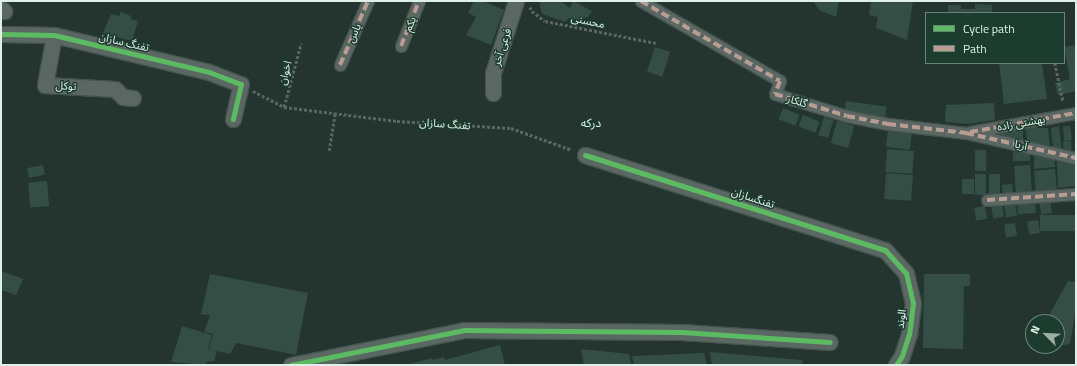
<!DOCTYPE html>
<html>
<head>
<meta charset="utf-8">
<style>
  body { margin:0 }
  #map { position:relative; width:1077px; height:366px; overflow:hidden; background:#23352e; font-family:"Titillium Web","Noto Sans Arabic",sans-serif }
  div>[style] { position:absolute }
  [style*='--x'] { left:calc(var(--x)*1px); top:calc(var(--y)*1px); width:calc(var(--w)*1px); rotate:calc(var(--a)*1deg) }
  .building>* { inset:0; background:#344e46; transform-origin:0 0 }
  .path>* { height:2.5px; margin-top:-1.25px; transform-origin:0; background:repeating-linear-gradient(90deg,#5a6561 0 3px,transparent 0 5px) }
  .roads { filter:drop-shadow(1px 0 #43524c) drop-shadow(-1px 0 #43524c) drop-shadow(0 1px #43524c) drop-shadow(0 -1px #43524c) }
  .pedestrian>* { height:11px; margin:-5.5px; padding:0 5.5px; transform-origin:5.5px; border-radius:5.5px; background:#5b6762 }
  .minor>* { height:15px; margin:-7.5px; padding:0 7.5px; transform-origin:7.5px; border-radius:7.5px; background:#5b6762 }
  .quiet>* { height:4px; margin-top:-2px; transform-origin:0; background:repeating-linear-gradient(90deg,#b99d93 0 8px,transparent 0 12px) }
  .cycleway>* { height:5px; margin:-2.5px; padding:0 2.5px; transform-origin:2.5px; border-radius:2.5px; background:#5cba63 }
  span { translate:-50% -50%; white-space:nowrap; text-align:center; line-height:1.15; -webkit-text-stroke:3px #1c3c2f; paint-order:stroke }
  .street-label { font-size:11px; color:#def0e7 }
  .neighbourhood-label { font-size:12px; color:#def0e7 }
  .frame { position:absolute; inset:0; border:2px solid #def0e7; pointer-events:none }
  .legend { position:absolute; left:925px; top:12px; width:140px; height:52px; box-sizing:border-box; background:#1c3c2f; border:1px solid #6a8479; margin:0; padding:5px 7px; list-style:none; font-size:12px; color:#def0e7 }
  .legend li { display:flex; align-items:center; gap:8px; height:20px }
  .legend b { width:20px; border:1px solid #6a8479 }
  .north { position:absolute; left:1025px; top:314px; width:40px; height:40px; box-sizing:border-box; background:#1c3c2f; border:1px solid #6a8479; border-radius:50%; rotate:294deg; font-size:11px; font-weight:700; line-height:16px; text-align:center; color:#def0e7 }
  .north::after { content:''; display:block; margin:auto; width:14px; height:18px; background:#9dafa6; clip-path:polygon(50% 0,100% 100%,50% 72%,0 100%) }
</style>
</head>
<body>
<div id="map">
  <div class="building">
    <i style="clip-path:polygon(474px 1px,483px 1px,504px 10px,491px 45px,466px 35px,476px 17px,468px 13px)"></i>
    <i style="clip-path:polygon(539px 1px,561px 1px,570px 8px,573px 1px,592px 11px,588px 17px,577px 22px,569px 18px,565px 22px,542px 14px)"></i>
    <i style="clip-path:polygon(813px 1px,839px 1px,836px 17px,819px 10px)"></i>
    <i style="clip-path:polygon(871px 1px,913px 1px,907px 40px,876px 28px,878px 17px,869px 15px)"></i>
    <i style="clip-path:polygon(975px 4px,992px 5px,992px 13px,948px 13px,948px 5px,961px 5px,961px 9px,975px 9px)"></i>
    <i style="clip-path:polygon(121px 12px,131px 16px,130px 19px,138px 21px,132px 41px,103px 33px,111px 14px,119px 16px)"></i>
    <i style="clip-path:polygon(1076px 45px,1076px 91px,1058px 95px,1055px 83px,1070px 79px,1064px 47px)"></i>
    <i style="left:655px;top:47px;width:16px;height:26px;rotate:18deg"></i>
    <i style="clip-path:polygon(999px 63px,1042px 63px,1047px 99px,1004px 104px)"></i>
    <i style="left:846px;top:101px;width:41px;height:12px;rotate:8deg"></i>
    <i style="clip-path:polygon(994px 103px,995px 120px,967px 124px,945px 122px,946px 105px)"></i>
    <i style="left:783px;top:108px;width:18px;height:12px;rotate:22deg"></i>
    <i style="left:803px;top:115px;width:18px;height:12px;rotate:22deg"></i>
    <i style="left:824px;top:117px;width:10px;height:19px;rotate:17deg"></i>
    <i style="left:837px;top:121px;width:18px;height:23px;rotate:16deg"></i>
    <i style="clip-path:polygon(1023px 126px,1023px 142px,986px 134px)"></i>
    <i style="clip-path:polygon(1059px 126px,1062px 152px,1053px 149px,1051px 128px)"></i>
    <i style="clip-path:polygon(1063px 126px,1070px 126px,1072px 140px,1064px 141px)"></i>
    <i style="clip-path:polygon(1026px 128px,1048px 128px,1050px 147px,1027px 143px)"></i>
    <i style="left:888px;top:130px;width:24px;height:17px;rotate:7deg"></i>
    <i style="left:1071px;top:141px;width:15px;height:8px;rotate:86deg"></i>
    <i style="left:887px;top:149px;width:27px;height:23px;rotate:4deg"></i>
    <i style="left:975px;top:150px;width:11px;height:21px"></i>
    <i style="left:1030px;top:151px;width:10px;height:17px;rotate:90deg"></i>
    <i style="clip-path:polygon(1034px 155px,1054px 157px,1055px 167px,1034px 169px)"></i>
    <i style="clip-path:polygon(1057px 161px,1076px 165px,1076px 186px,1058px 188px)"></i>
    <i style="left:43px;top:165px;width:10px;height:16px;rotate:79deg"></i>
    <i style="left:1030px;top:165px;width:27px;height:16px;rotate:86deg"></i>
    <i style="left:1055px;top:169px;width:21px;height:21px;rotate:85deg"></i>
    <i style="left:886px;top:173px;width:27px;height:26px;rotate:4deg"></i>
    <i style="left:975px;top:174px;width:11px;height:21px"></i>
    <i style="left:989px;top:174px;width:11px;height:21px"></i>
    <i style="left:962px;top:179px;width:12px;height:15px"></i>
    <i style="left:47px;top:181px;width:25px;height:19px;rotate:85deg"></i>
    <i style="left:1012px;top:184px;width:11px;height:10px;rotate:85deg"></i>
    <i style="left:1050px;top:199px;width:14px;height:11px;rotate:82deg"></i>
    <i style="left:1035px;top:200px;width:13px;height:18px;rotate:86deg"></i>
    <i style="left:1015px;top:203px;width:13px;height:11px;rotate:81deg"></i>
    <i style="left:1002px;top:204px;width:13px;height:11px;rotate:81deg"></i>
    <i style="left:985px;top:206px;width:13px;height:11px;rotate:81deg"></i>
    <i style="left:1076px;top:215px;width:16px;height:36px;rotate:90deg"></i>
    <i style="left:1038px;top:220px;width:13px;height:11px;rotate:81deg"></i>
    <i style="left:1015px;top:223px;width:13px;height:11px;rotate:81deg"></i>
    <i style="clip-path:polygon(1px 271px,23px 279px,16px 295px,1px 290px)"></i>
    <i style="clip-path:polygon(210px 274px,308px 293px,296px 355px,236px 343px,230px 354px,209px 349px,213px 334px,204px 332px,210px 315px,201px 314px)"></i>
    <i style="clip-path:polygon(924px 274px,970px 274px,970px 286px,964px 286px,963px 349px,923px 348px)"></i>
    <i style="clip-path:polygon(1068px 281px,1076px 282px,1076px 308px,1070px 344px,1057px 346px,1057px 322px,1045px 322px)"></i>
    <i style="clip-path:polygon(182px 326px,212px 335px,208px 349px,217px 351px,214px 361px,207px 362px,206px 365px,171px 362px)"></i>
    <i style="clip-path:polygon(500px 345px,505px 365px,406px 365px,432px 358px,433px 360px,444px 357px,445px 360px)"></i>
    <i style="clip-path:polygon(1033px 346px,1051px 346px,1051px 347px,1033px 350px)"></i>
    <i style="clip-path:polygon(581px 349px,629px 354px,631px 365px,584px 365px)"></i>
    <i style="clip-path:polygon(710px 352px,802px 360px,803px 365px,712px 365px)"></i>
    <i style="clip-path:polygon(704px 353px,707px 365px,634px 365px,632px 356px)"></i>
  </div>
  <div class="path">
    <i style="--x:530;--y:7;--w:4;--a:63"></i>
    <i style="--x:532;--y:11;--w:16;--a:38"></i>
    <i style="--x:545;--y:21;--w:113;--a:11.2"></i>
    <i style="--x:1055;--y:63;--w:40;--a:78"></i>
    <i style="--x:253;--y:91;--w:35;--a:27"></i>
    <i style="--x:284;--y:107;--w:114;--a:7.1"></i>
    <i style="--x:397;--y:121;--w:114;--a:3.5"></i>
    <i style="--x:511;--y:128;--w:65;--a:19.8"></i>
    <i style="--x:284;--y:107;--w:66;--a:-75.1"></i>
    <i style="--x:329;--y:151;--w:38;--a:-81"></i>
  </div>
  <div class="roads">
    <div class="pedestrian">
      <i style="--x:641;--y:1;--w:160;--a:29.9"></i>
      <i style="--x:780;--y:81;--w:14;--a:111"></i>
      <i style="--x:775;--y:94;--w:75;--a:17"></i>
      <i style="--x:847;--y:116;--w:42;--a:11"></i>
      <i style="--x:888;--y:124;--w:79;--a:6.6"></i>
      <i style="--x:966;--y:133;--w:113;--a:12.8"></i>
      <i style="--x:401;--y:46;--w:48;--a:-68.2"></i>
      <i style="--x:340;--y:65;--w:70;--a:-66.4"></i>
      <i style="--x:970;--y:132;--w:108;--a:-10.2"></i>
      <i style="--x:987;--y:200;--w:89;--a:-3.9"></i>
    </div>
    <div class="minor">
      <i style="--x:1;--y:9;--w:4;--a:34"></i>
      <i style="--x:1;--y:34;--w:53;--a:1.1"></i>
      <i style="--x:54;--y:35;--w:159;--a:13.4"></i>
      <i style="--x:209;--y:72;--w:34;--a:21"></i>
      <i style="--x:241;--y:84;--w:36;--a:103"></i>
      <i style="--x:54;--y:35;--w:51;--a:100.2"></i>
      <i style="--x:45;--y:85;--w:70;--a:3.3"></i>
      <i style="--x:115;--y:89;--w:11;--a:45"></i>
      <i style="--x:123;--y:97;--w:10;--a:6"></i>
      <i style="--x:493;--y:93;--w:20;--a:-90"></i>
      <i style="--x:493;--y:73;--w:76;--a:-72.3"></i>
      <i style="--x:585;--y:155;--w:315;--a:17.6"></i>
      <i style="--x:885;--y:250;--w:31;--a:48"></i>
      <i style="--x:906;--y:273;--w:31;--a:77"></i>
      <i style="--x:913;--y:303;--w:31;--a:97"></i>
      <i style="--x:909;--y:334;--w:23;--a:108"></i>
      <i style="--x:902;--y:356;--w:11;--a:124"></i>
      <i style="--x:291;--y:365;--w:177;--a:-11.4"></i>
      <i style="--x:464;--y:330;--w:218;--a:0.5"></i>
      <i style="--x:682;--y:332;--w:148;--a:3.9"></i>
    </div>
  </div>
  <div class="quiet">
    <i style="--x:641;--y:1;--w:160;--a:29.9"></i>
    <i style="--x:780;--y:81;--w:14;--a:111"></i>
    <i style="--x:775;--y:94;--w:75;--a:17"></i>
    <i style="--x:847;--y:116;--w:42;--a:11"></i>
    <i style="--x:888;--y:124;--w:79;--a:6.6"></i>
    <i style="--x:966;--y:133;--w:113;--a:12.8"></i>
    <i style="--x:401;--y:46;--w:48;--a:-68.2"></i>
    <i style="--x:340;--y:65;--w:70;--a:-66.4"></i>
    <i style="--x:970;--y:132;--w:108;--a:-10.2"></i>
    <i style="--x:987;--y:200;--w:89;--a:-3.9"></i>
  </div>
  <div class="cycleway">
    <i style="--x:1;--y:34;--w:53;--a:1.1"></i>
    <i style="--x:54;--y:35;--w:159;--a:13.4"></i>
    <i style="--x:209;--y:72;--w:34;--a:21"></i>
    <i style="--x:241;--y:84;--w:36;--a:103"></i>
    <i style="--x:585;--y:155;--w:315;--a:17.6"></i>
    <i style="--x:885;--y:250;--w:31;--a:48"></i>
    <i style="--x:906;--y:273;--w:31;--a:77"></i>
    <i style="--x:913;--y:303;--w:31;--a:97"></i>
    <i style="--x:909;--y:334;--w:23;--a:108"></i>
    <i style="--x:902;--y:356;--w:11;--a:124"></i>
    <i style="--x:291;--y:365;--w:177;--a:-11.4"></i>
    <i style="--x:464;--y:330;--w:218;--a:0.5"></i>
    <i style="--x:682;--y:332;--w:148;--a:3.9"></i>
  </div>
  <div class="street-label">
    <span style="left:588px;top:21px;rotate:12deg">محسنی</span>
    <span style="left:410px;top:24px;rotate:-68deg">یکم</span>
    <span style="left:354px;top:33px;rotate:-66deg">یاس</span>
    <span style="left:124px;top:42px;rotate:13deg">تفنگ سازان</span>
    <span style="left:502px;top:47px;rotate:-72deg">فرعی آخر</span>
    <span style="left:285px;top:73px;rotate:-76deg">اخوان</span>
    <span style="left:66px;top:86px;rotate:3deg">توکل</span>
    <span style="left:797px;top:101px;rotate:17deg">گلکار</span>
    <span style="left:1021px;top:123px;rotate:-10deg">بهشتی زاده</span>
    <span style="left:445px;top:124px;rotate:4deg">تفنگ سازان</span>
    <span style="left:1021px;top:145px;rotate:13deg">آریا</span>
    <span style="left:753px;top:198px;rotate:18deg">تفنگسازان</span>
    <span style="left:901px;top:319px;rotate:-83deg">الوند</span>
  </div>
  <div class="neighbourhood-label">
    <span style="left:591px;top:123px">درکه</span>
  </div>
  <div class="frame"></div>
  <ul class="legend">
  <li><b style="height:5px;background:#5cba63"></b>Cycle path</li>
  <li><b style="height:5px;background:#b99d93"></b>Path</li>
  </ul>
  <div class="north">N</div>
</div>
</body>
</html>
